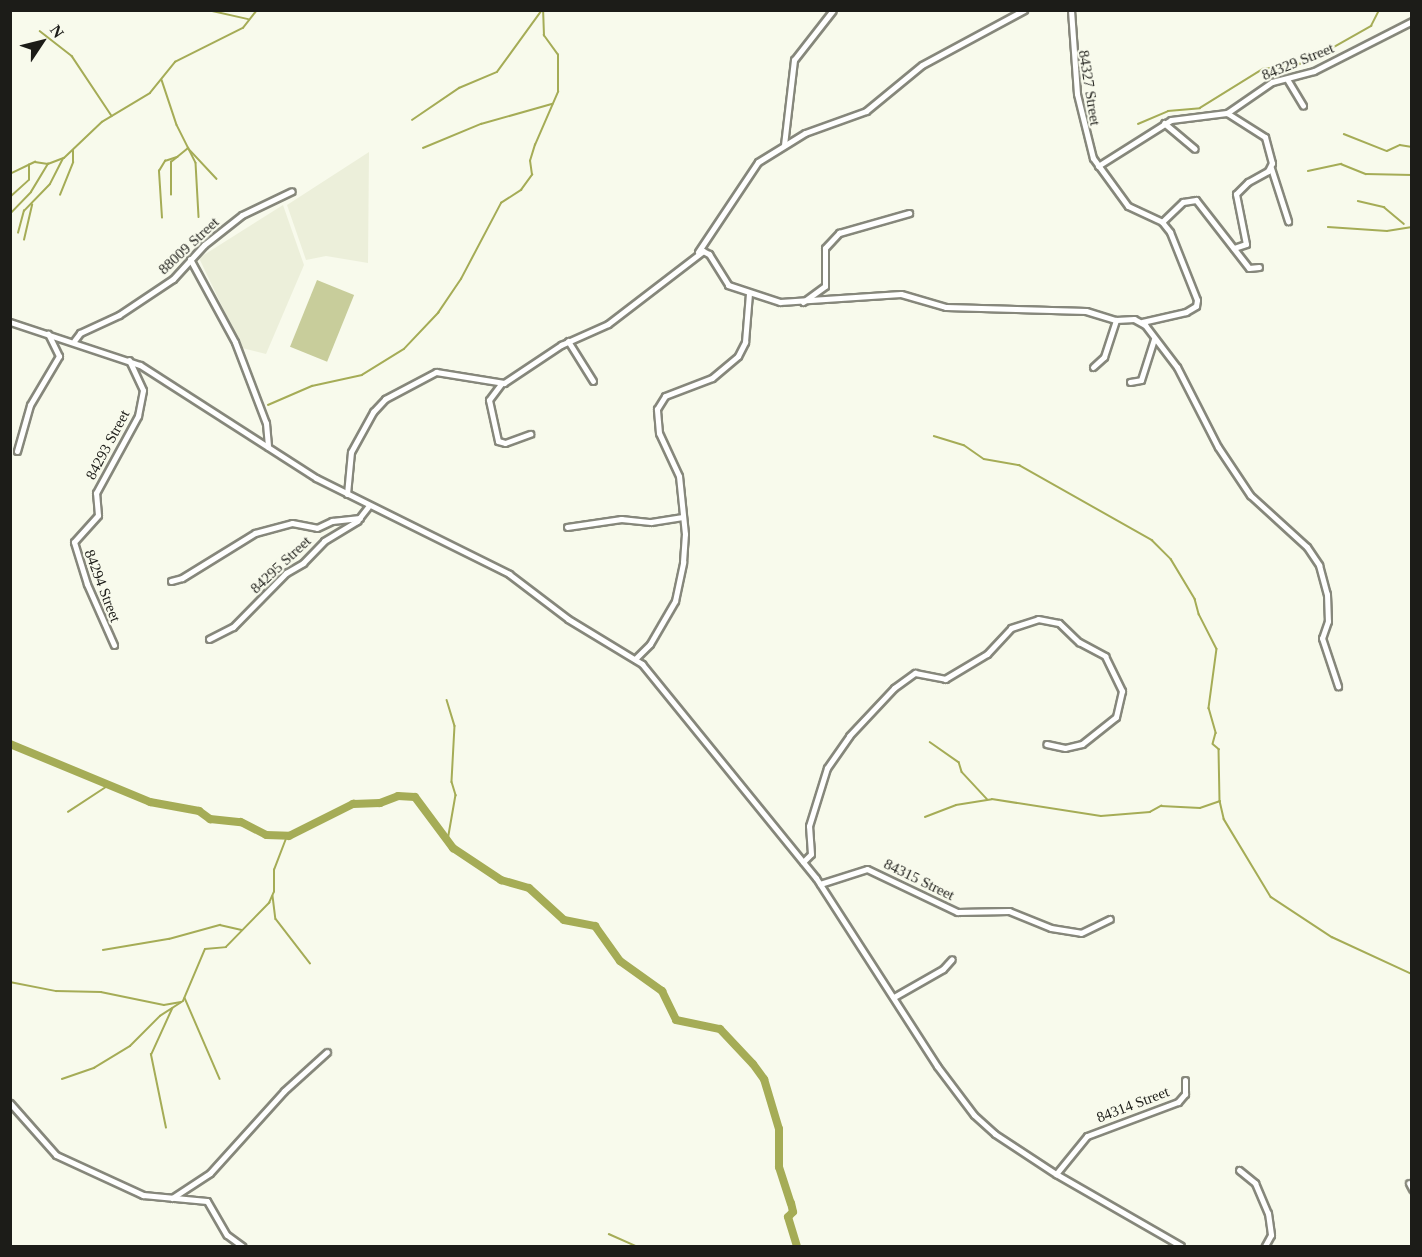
<!DOCTYPE html>
<html>
<head>
<meta charset="utf-8">
<style>
  body { margin:0 }
  #map { position:relative; width:1422px; height:1257px; overflow:hidden; background:#f8faec; font-family:"Times New Roman",serif }
  div>[style] { position:absolute }
  [style*='--x'] { left:calc(var(--x)*1px); top:calc(var(--y)*1px); width:calc(var(--w)*1px); rotate:calc(var(--a)*1deg) }
  .built>* { inset:0; background:#ecefda }
  .green>* { inset:0; background:#c8cd9b; transform-origin:0 0 }
  .stream>* { height:1.5px; margin:-0.75px; padding:0 0.75px; transform-origin:0.75px; border-radius:0.75px; background:#a5ac56 }
  .river>* { height:8px; margin:-4px; padding:0 4px; transform-origin:4px; border-radius:4px; background:#a5ac56 }
  .roads { filter:drop-shadow(2px 0 #86877b) drop-shadow(-2px 0 #86877b) drop-shadow(0 2px #86877b) drop-shadow(0 -2px #86877b) }
  .minor>* { height:5px; margin:-2.5px; padding:0 2.5px; transform-origin:2.5px; border-radius:2.5px; background:#fff }
  span { translate:-50% -50%; white-space:nowrap; text-align:center; line-height:1.15; -webkit-text-stroke:4.5px #f8faec; paint-order:stroke }
  .street-label { font-size:15px; color:#1c1c18 }
  .frame { position:absolute; inset:0; border:12px solid #1c1c18; pointer-events:none }
  .north { position:absolute; left:12px; top:12px; width:60px; height:60px; -webkit-text-stroke:4px #f8faec; paint-order:stroke; rotate:55deg; font-size:16px; font-weight:700; line-height:24px; text-align:center; color:#1c1c18 }
  .north::after { content:''; display:block; margin:auto; width:21px; height:27px; background:#1c1c18; clip-path:polygon(50% 0,100% 100%,50% 72%,0 100%) }
</style>
</head>
<body>
<div id="map">
  <div class="built">
    <i style="clip-path:polygon(369px 152px,368px 263px,326px 256px,306px 260px,287px 205px)"></i>
    <i style="clip-path:polygon(283px 205px,304px 265px,266px 354px,242px 348px,199px 258px)"></i>
  </div>
  <div class="green">
    <i style="left:317px;top:280px;width:40px;height:72px;rotate:22deg"></i>
  </div>
  <div class="stream">
    <i style="--x:208;--y:10;--w:41;--a:12.7"></i>
    <i style="--x:1321;--y:11;--w:1;--a:-45"></i>
    <i style="--x:40;--y:31;--w:41;--a:38"></i>
    <i style="--x:72;--y:56;--w:72;--a:56.3"></i>
    <i style="--x:162;--y:80;--w:47;--a:71.6"></i>
    <i style="--x:177;--y:125;--w:42;--a:63.4"></i>
    <i style="--x:196;--y:163;--w:54;--a:86.8"></i>
    <i style="--x:412;--y:120;--w:57;--a:-34.2"></i>
    <i style="--x:459;--y:88;--w:41;--a:-22.8"></i>
    <i style="--x:497;--y:72;--w:77;--a:-54"></i>
    <i style="--x:1138;--y:124;--w:33;--a:-23"></i>
    <i style="--x:1168;--y:111;--w:32;--a:-5"></i>
    <i style="--x:1200;--y:108;--w:74;--a:-31.8"></i>
    <i style="--x:1263;--y:69;--w:34;--a:-7"></i>
    <i style="--x:1297;--y:65;--w:25;--a:-23"></i>
    <i style="--x:1320;--y:55;--w:59;--a:-29.6"></i>
    <i style="--x:1371;--y:26;--w:18;--a:-63"></i>
    <i style="--x:1344;--y:134;--w:46;--a:21.6"></i>
    <i style="--x:1387;--y:151;--w:14;--a:-25"></i>
    <i style="--x:1400;--y:145;--w:12;--a:9"></i>
    <i style="--x:423;--y:148;--w:63;--a:-22.5"></i>
    <i style="--x:481;--y:124;--w:74;--a:-15.7"></i>
    <i style="--x:1308;--y:171;--w:34;--a:-12"></i>
    <i style="--x:1341;--y:164;--w:27;--a:22"></i>
    <i style="--x:1366;--y:174;--w:46;--a:1.2"></i>
    <i style="--x:10;--y:174;--w:28;--a:-26"></i>
    <i style="--x:35;--y:162;--w:13;--a:9"></i>
    <i style="--x:48;--y:164;--w:17;--a:-21"></i>
    <i style="--x:64;--y:158;--w:52;--a:-43.5"></i>
    <i style="--x:102;--y:122;--w:56;--a:-31.1"></i>
    <i style="--x:150;--y:93;--w:40;--a:-51"></i>
    <i style="--x:175;--y:62;--w:76;--a:-26.6"></i>
    <i style="--x:243;--y:28;--w:23;--a:-52"></i>
    <i style="--x:60;--y:195;--w:35;--a:-68"></i>
    <i style="--x:73;--y:162;--w:11;--a:-90"></i>
    <i style="--x:171;--y:195;--w:33;--a:-90"></i>
    <i style="--x:171;--y:162;--w:22;--a:-39"></i>
    <i style="--x:188;--y:148;--w:42;--a:46.9"></i>
    <i style="--x:10;--y:197;--w:25;--a:-42"></i>
    <i style="--x:29;--y:180;--w:15;--a:-90"></i>
    <i style="--x:1358;--y:201;--w:27;--a:13"></i>
    <i style="--x:1384;--y:207;--w:26;--a:40"></i>
    <i style="--x:10;--y:214;--w:30;--a:-46"></i>
    <i style="--x:31;--y:192;--w:33;--a:-59"></i>
    <i style="--x:162;--y:218;--w:47;--a:-93.7"></i>
    <i style="--x:159;--y:171;--w:12;--a:-59"></i>
    <i style="--x:165;--y:161;--w:13;--a:-18"></i>
    <i style="--x:1328;--y:227;--w:59;--a:3.9"></i>
    <i style="--x:1387;--y:231;--w:25;--a:-9"></i>
    <i style="--x:18;--y:233;--w:23;--a:-75"></i>
    <i style="--x:24;--y:211;--w:37;--a:-46"></i>
    <i style="--x:50;--y:184;--w:28;--a:-63"></i>
    <i style="--x:24;--y:240;--w:36;--a:-77"></i>
    <i style="--x:268;--y:405;--w:48;--a:-23.4"></i>
    <i style="--x:312;--y:386;--w:51;--a:-12.4"></i>
    <i style="--x:362;--y:375;--w:49;--a:-31.8"></i>
    <i style="--x:404;--y:349;--w:50;--a:-46.6"></i>
    <i style="--x:438;--y:313;--w:41;--a:-55.9"></i>
    <i style="--x:461;--y:279;--w:86;--a:-62.2"></i>
    <i style="--x:501;--y:203;--w:24;--a:-33"></i>
    <i style="--x:521;--y:190;--w:19;--a:-54"></i>
    <i style="--x:532;--y:175;--w:14;--a:-98"></i>
    <i style="--x:530;--y:161;--w:17;--a:-73"></i>
    <i style="--x:535;--y:145;--w:58;--a:-66.5"></i>
    <i style="--x:558;--y:92;--w:37;--a:-90"></i>
    <i style="--x:558;--y:55;--w:24;--a:-126"></i>
    <i style="--x:544;--y:36;--w:26;--a:-92"></i>
    <i style="--x:934;--y:436;--w:31;--a:17"></i>
    <i style="--x:964;--y:445;--w:24;--a:35"></i>
    <i style="--x:984;--y:459;--w:36;--a:10"></i>
    <i style="--x:1019;--y:465;--w:153;--a:29.4"></i>
    <i style="--x:1152;--y:540;--w:27;--a:45"></i>
    <i style="--x:1171;--y:559;--w:47;--a:59"></i>
    <i style="--x:1195;--y:599;--w:16;--a:75"></i>
    <i style="--x:1199;--y:614;--w:39;--a:63"></i>
    <i style="--x:1217;--y:649;--w:60;--a:97.7"></i>
    <i style="--x:1209;--y:708;--w:26;--a:74"></i>
    <i style="--x:1216;--y:733;--w:11;--a:105"></i>
    <i style="--x:1213;--y:744;--w:8;--a:40"></i>
    <i style="--x:1219;--y:749;--w:52;--a:88.9"></i>
    <i style="--x:447;--y:700;--w:27;--a:73"></i>
    <i style="--x:455;--y:726;--w:56;--a:93.1"></i>
    <i style="--x:452;--y:782;--w:14;--a:73"></i>
    <i style="--x:456;--y:795;--w:47;--a:99.9"></i>
    <i style="--x:930;--y:742;--w:35;--a:35"></i>
    <i style="--x:959;--y:762;--w:10;--a:73"></i>
    <i style="--x:962;--y:772;--w:37;--a:47"></i>
    <i style="--x:68;--y:812;--w:49;--a:-33.4"></i>
    <i style="--x:925;--y:817;--w:33;--a:-21"></i>
    <i style="--x:956;--y:805;--w:36;--a:-9"></i>
    <i style="--x:992;--y:799;--w:110;--a:8.9"></i>
    <i style="--x:1101;--y:816;--w:49;--a:-4.7"></i>
    <i style="--x:1150;--y:812;--w:13;--a:-29"></i>
    <i style="--x:1161;--y:806;--w:39;--a:3"></i>
    <i style="--x:1200;--y:808;--w:21;--a:-19"></i>
    <i style="--x:1220;--y:801;--w:18;--a:77"></i>
    <i style="--x:1224;--y:819;--w:91;--a:58.9"></i>
    <i style="--x:1271;--y:897;--w:73;--a:33.3"></i>
    <i style="--x:1332;--y:937;--w:88;--a:24.8"></i>
    <i style="--x:274;--y:892;--w:22;--a:-90"></i>
    <i style="--x:274;--y:870;--w:36;--a:-69"></i>
    <i style="--x:273;--y:896;--w:23;--a:83"></i>
    <i style="--x:276;--y:919;--w:56;--a:52.3"></i>
    <i style="--x:103;--y:950;--w:67;--a:-9.5"></i>
    <i style="--x:169;--y:939;--w:53;--a:-15.4"></i>
    <i style="--x:220;--y:925;--w:22;--a:13"></i>
    <i style="--x:10;--y:982;--w:47;--a:11.1"></i>
    <i style="--x:56;--y:991;--w:45;--a:1.3"></i>
    <i style="--x:101;--y:992;--w:64;--a:11.7"></i>
    <i style="--x:164;--y:1005;--w:17;--a:-10"></i>
    <i style="--x:185;--y:998;--w:88;--a:66.6"></i>
    <i style="--x:62;--y:1079;--w:34;--a:-19"></i>
    <i style="--x:94;--y:1068;--w:42;--a:-31.4"></i>
    <i style="--x:130;--y:1046;--w:42;--a:-45"></i>
    <i style="--x:160;--y:1016;--w:27;--a:-33"></i>
    <i style="--x:183;--y:1001;--w:56;--a:-67.1"></i>
    <i style="--x:205;--y:949;--w:21;--a:-5"></i>
    <i style="--x:226;--y:947;--w:62;--a:-45.7"></i>
    <i style="--x:269;--y:903;--w:12;--a:-66"></i>
    <i style="--x:166;--y:1128;--w:75;--a:-101.6"></i>
    <i style="--x:151;--y:1055;--w:51;--a:-65.5"></i>
    <i style="--x:609;--y:1234;--w:30;--a:24"></i>
  </div>
  <div class="river">
    <i style="--x:10;--y:744;--w:152;--a:22.5"></i>
    <i style="--x:150;--y:802;--w:50;--a:10.4"></i>
    <i style="--x:199;--y:811;--w:14;--a:36"></i>
    <i style="--x:210;--y:819;--w:31;--a:6"></i>
    <i style="--x:241;--y:822;--w:28;--a:27"></i>
    <i style="--x:266;--y:835;--w:23;--a:2"></i>
    <i style="--x:289;--y:836;--w:72;--a:-26.6"></i>
    <i style="--x:353;--y:804;--w:27;--a:-2"></i>
    <i style="--x:380;--y:803;--w:19;--a:-21"></i>
    <i style="--x:398;--y:796;--w:17;--a:3"></i>
    <i style="--x:415;--y:797;--w:64;--a:53.3"></i>
    <i style="--x:453;--y:848;--w:58;--a:33.7"></i>
    <i style="--x:501;--y:880;--w:29;--a:16"></i>
    <i style="--x:529;--y:888;--w:47;--a:42.4"></i>
    <i style="--x:564;--y:920;--w:32;--a:11"></i>
    <i style="--x:595;--y:926;--w:43;--a:54.5"></i>
    <i style="--x:620;--y:961;--w:52;--a:35.5"></i>
    <i style="--x:662;--y:991;--w:32;--a:64"></i>
    <i style="--x:676;--y:1020;--w:45;--a:11.6"></i>
    <i style="--x:720;--y:1029;--w:48;--a:46.7"></i>
    <i style="--x:753;--y:1064;--w:19;--a:54"></i>
    <i style="--x:764;--y:1079;--w:52;--a:73.3"></i>
    <i style="--x:779;--y:1129;--w:38;--a:90"></i>
    <i style="--x:779;--y:1167;--w:38;--a:72"></i>
    <i style="--x:791;--y:1203;--w:9;--a:77"></i>
    <i style="--x:793;--y:1212;--w:7;--a:135"></i>
    <i style="--x:788;--y:1217;--w:30;--a:73"></i>
  </div>
  <div class="roads">
    <div class="minor">
      <i style="--x:1071;--y:10;--w:84;--a:85.9"></i>
      <i style="--x:1077;--y:94;--w:66;--a:76"></i>
      <i style="--x:1093;--y:158;--w:59;--a:53.9"></i>
      <i style="--x:1128;--y:206;--w:38;--a:25"></i>
      <i style="--x:1162;--y:222;--w:13;--a:51"></i>
      <i style="--x:1170;--y:232;--w:73;--a:68.3"></i>
      <i style="--x:1197;--y:300;--w:6;--a:99"></i>
      <i style="--x:1196;--y:306;--w:12;--a:149"></i>
      <i style="--x:1186;--y:312;--w:45;--a:167.2"></i>
      <i style="--x:1287;--y:79;--w:31;--a:59"></i>
      <i style="--x:1227;--y:113;--w:45;--a:32.3"></i>
      <i style="--x:1265;--y:137;--w:27;--a:75"></i>
      <i style="--x:1272;--y:163;--w:9;--a:117"></i>
      <i style="--x:1268;--y:171;--w:23;--a:151"></i>
      <i style="--x:1248;--y:182;--w:17;--a:135"></i>
      <i style="--x:1236;--y:194;--w:51;--a:78.7"></i>
      <i style="--x:1246;--y:244;--w:13;--a:162"></i>
      <i style="--x:1164;--y:123;--w:40;--a:40"></i>
      <i style="--x:784;--y:145;--w:86;--a:-83.3"></i>
      <i style="--x:794;--y:60;--w:63;--a:-52"></i>
      <i style="--x:1098;--y:166;--w:86;--a:-32.2"></i>
      <i style="--x:1171;--y:120;--w:56;--a:-7.1"></i>
      <i style="--x:1227;--y:113;--w:55;--a:-34.6"></i>
      <i style="--x:1272;--y:82;--w:43;--a:-14.7"></i>
      <i style="--x:1314;--y:71;--w:110;--a:-27"></i>
      <i style="--x:1271;--y:168;--w:56;--a:72.2"></i>
      <i style="--x:1162;--y:222;--w:29;--a:-44"></i>
      <i style="--x:1183;--y:202;--w:13;--a:-9"></i>
      <i style="--x:1196;--y:200;--w:86;--a:52.1"></i>
      <i style="--x:1249;--y:268;--w:10;--a:-6"></i>
      <i style="--x:698;--y:252;--w:108;--a:-56.3"></i>
      <i style="--x:758;--y:162;--w:55;--a:-31.7"></i>
      <i style="--x:805;--y:133;--w:65;--a:-19.8"></i>
      <i style="--x:866;--y:111;--w:72;--a:-39.4"></i>
      <i style="--x:922;--y:65;--w:116;--a:-28.3"></i>
      <i style="--x:190;--y:259;--w:94;--a:61.5"></i>
      <i style="--x:235;--y:342;--w:87;--a:69.1"></i>
      <i style="--x:266;--y:423;--w:24;--a:85"></i>
      <i style="--x:803;--y:302;--w:27;--a:-36"></i>
      <i style="--x:825;--y:286;--w:38;--a:-90"></i>
      <i style="--x:825;--y:248;--w:21;--a:-47"></i>
      <i style="--x:839;--y:233;--w:73;--a:-15.9"></i>
      <i style="--x:10;--y:322;--w:137;--a:18.3"></i>
      <i style="--x:140;--y:365;--w:209;--a:32.7"></i>
      <i style="--x:316;--y:478;--w:216;--a:26.4"></i>
      <i style="--x:509;--y:574;--w:74;--a:37.3"></i>
      <i style="--x:568;--y:619;--w:87;--a:31.3"></i>
      <i style="--x:642;--y:664;--w:276;--a:50.9"></i>
      <i style="--x:816;--y:878;--w:224;--a:57.2"></i>
      <i style="--x:937;--y:1066;--w:61;--a:52.9"></i>
      <i style="--x:974;--y:1115;--w:28;--a:42"></i>
      <i style="--x:995;--y:1134;--w:73;--a:33.3"></i>
      <i style="--x:1056;--y:1174;--w:144;--a:29.9"></i>
      <i style="--x:74;--y:341;--w:10;--a:-53"></i>
      <i style="--x:80;--y:333;--w:43;--a:-24.8"></i>
      <i style="--x:119;--y:315;--w:65;--a:-33.7"></i>
      <i style="--x:173;--y:279;--w:46;--a:-47.6"></i>
      <i style="--x:204;--y:245;--w:48;--a:-38.3"></i>
      <i style="--x:242;--y:215;--w:55;--a:-25.6"></i>
      <i style="--x:568;--y:341;--w:47;--a:58"></i>
      <i style="--x:1093;--y:367;--w:15;--a:-42"></i>
      <i style="--x:1104;--y:357;--w:39;--a:-72"></i>
      <i style="--x:1130;--y:382;--w:11;--a:-10"></i>
      <i style="--x:1141;--y:380;--w:43;--a:-72.4"></i>
      <i style="--x:501;--y:384;--w:20;--a:127"></i>
      <i style="--x:489;--y:400;--w:42;--a:77.6"></i>
      <i style="--x:498;--y:441;--w:7;--a:16"></i>
      <i style="--x:505;--y:443;--w:27;--a:-20"></i>
      <i style="--x:17;--y:451;--w:48;--a:-74.2"></i>
      <i style="--x:30;--y:405;--w:57;--a:-59.4"></i>
      <i style="--x:59;--y:356;--w:25;--a:-116"></i>
      <i style="--x:347;--y:494;--w:42;--a:-84.6"></i>
      <i style="--x:351;--y:452;--w:46;--a:-61.2"></i>
      <i style="--x:373;--y:412;--w:18;--a:-47"></i>
      <i style="--x:385;--y:399;--w:58;--a:-27.9"></i>
      <i style="--x:436;--y:372;--w:69;--a:9.2"></i>
      <i style="--x:504;--y:383;--w:69;--a:-33.7"></i>
      <i style="--x:561;--y:345;--w:51;--a:-24.1"></i>
      <i style="--x:608;--y:324;--w:120;--a:-37.5"></i>
      <i style="--x:703;--y:251;--w:7;--a:27"></i>
      <i style="--x:709;--y:254;--w:36;--a:58"></i>
      <i style="--x:728;--y:285;--w:55;--a:18.1"></i>
      <i style="--x:780;--y:302;--w:121;--a:-3.8"></i>
      <i style="--x:901;--y:294;--w:47;--a:16.1"></i>
      <i style="--x:946;--y:307;--w:140;--a:1.6"></i>
      <i style="--x:1086;--y:311;--w:31;--a:17"></i>
      <i style="--x:1116;--y:320;--w:18;--a:-3"></i>
      <i style="--x:1134;--y:319;--w:13;--a:29"></i>
      <i style="--x:1145;--y:325;--w:53;--a:52.7"></i>
      <i style="--x:1177;--y:367;--w:90;--a:62.9"></i>
      <i style="--x:1218;--y:447;--w:58;--a:56.3"></i>
      <i style="--x:1250;--y:495;--w:77;--a:42.4"></i>
      <i style="--x:1307;--y:547;--w:22;--a:56"></i>
      <i style="--x:1319;--y:565;--w:30;--a:75"></i>
      <i style="--x:1327;--y:594;--w:27;--a:88"></i>
      <i style="--x:1328;--y:621;--w:18;--a:109"></i>
      <i style="--x:1322;--y:638;--w:51;--a:71.6"></i>
      <i style="--x:567;--y:527;--w:55;--a:-8.4"></i>
      <i style="--x:621;--y:519;--w:30;--a:6"></i>
      <i style="--x:651;--y:522;--w:32;--a:-9"></i>
      <i style="--x:171;--y:581;--w:11;--a:-15"></i>
      <i style="--x:182;--y:578;--w:86;--a:-31.7"></i>
      <i style="--x:255;--y:533;--w:38;--a:-15"></i>
      <i style="--x:292;--y:523;--w:25;--a:11"></i>
      <i style="--x:317;--y:528;--w:17;--a:-25"></i>
      <i style="--x:332;--y:521;--w:28;--a:-6"></i>
      <i style="--x:209;--y:639;--w:27;--a:-27"></i>
      <i style="--x:233;--y:627;--w:76;--a:-45.5"></i>
      <i style="--x:286;--y:573;--w:20;--a:-30"></i>
      <i style="--x:303;--y:563;--w:30;--a:-46"></i>
      <i style="--x:324;--y:541;--w:39;--a:-31"></i>
      <i style="--x:357;--y:521;--w:18;--a:-52"></i>
      <i style="--x:114;--y:645;--w:67;--a:-113.9"></i>
      <i style="--x:87;--y:584;--w:44;--a:-107.2"></i>
      <i style="--x:74;--y:542;--w:36;--a:-48"></i>
      <i style="--x:98;--y:515;--w:22;--a:-95"></i>
      <i style="--x:96;--y:493;--w:88;--a:-61.4"></i>
      <i style="--x:138;--y:416;--w:26;--a:-79"></i>
      <i style="--x:143;--y:390;--w:33;--a:-115"></i>
      <i style="--x:635;--y:659;--w:21;--a:-45"></i>
      <i style="--x:650;--y:644;--w:50;--a:-59.8"></i>
      <i style="--x:675;--y:601;--w:40;--a:-78"></i>
      <i style="--x:683;--y:562;--w:28;--a:-86"></i>
      <i style="--x:685;--y:534;--w:58;--a:-95.9"></i>
      <i style="--x:679;--y:476;--w:47;--a:-114.9"></i>
      <i style="--x:659;--y:433;--w:24;--a:-95"></i>
      <i style="--x:657;--y:409;--w:15;--a:-58"></i>
      <i style="--x:665;--y:396;--w:50;--a:-21"></i>
      <i style="--x:712;--y:378;--w:34;--a:-40"></i>
      <i style="--x:738;--y:356;--w:16;--a:-63"></i>
      <i style="--x:745;--y:342;--w:49;--a:-85.3"></i>
      <i style="--x:803;--y:862;--w:11;--a:-45"></i>
      <i style="--x:811;--y:854;--w:28;--a:-94"></i>
      <i style="--x:809;--y:826;--w:61;--a:-72.8"></i>
      <i style="--x:827;--y:768;--w:39;--a:-55"></i>
      <i style="--x:849;--y:736;--w:66;--a:-46.8"></i>
      <i style="--x:894;--y:688;--w:26;--a:-36"></i>
      <i style="--x:915;--y:673;--w:31;--a:11"></i>
      <i style="--x:945;--y:679;--w:49;--a:-30.8"></i>
      <i style="--x:987;--y:654;--w:35;--a:-47"></i>
      <i style="--x:1011;--y:628;--w:28;--a:-18"></i>
      <i style="--x:1038;--y:619;--w:21;--a:11"></i>
      <i style="--x:1059;--y:623;--w:28;--a:44"></i>
      <i style="--x:1079;--y:642;--w:30;--a:28"></i>
      <i style="--x:1105;--y:656;--w:39;--a:64"></i>
      <i style="--x:1122;--y:691;--w:27;--a:103"></i>
      <i style="--x:1116;--y:717;--w:43;--a:141.5"></i>
      <i style="--x:1082;--y:744;--w:17;--a:167"></i>
      <i style="--x:1065;--y:748;--w:19;--a:-168"></i>
      <i style="--x:820;--y:884;--w:49;--a:-17.7"></i>
      <i style="--x:867;--y:869;--w:100;--a:25.5"></i>
      <i style="--x:957;--y:912;--w:52;--a:-1.1"></i>
      <i style="--x:1009;--y:911;--w:45;--a:22"></i>
      <i style="--x:1051;--y:928;--w:30;--a:9"></i>
      <i style="--x:1081;--y:933;--w:32;--a:-26"></i>
      <i style="--x:894;--y:997;--w:56;--a:-29.7"></i>
      <i style="--x:943;--y:969;--w:13;--a:-48"></i>
      <i style="--x:10;--y:1103;--w:69;--a:48.5"></i>
      <i style="--x:56;--y:1155;--w:96;--a:24.7"></i>
      <i style="--x:143;--y:1195;--w:64;--a:5.4"></i>
      <i style="--x:207;--y:1201;--w:39;--a:60"></i>
      <i style="--x:227;--y:1235;--w:19;--a:36"></i>
      <i style="--x:1239;--y:1170;--w:21;--a:39"></i>
      <i style="--x:1255;--y:1183;--w:33;--a:67"></i>
      <i style="--x:1268;--y:1213;--w:22;--a:82"></i>
      <i style="--x:1271;--y:1235;--w:13;--a:119"></i>
      <i style="--x:1056;--y:1174;--w:49;--a:-50.8"></i>
      <i style="--x:1087;--y:1136;--w:97;--a:-20.5"></i>
      <i style="--x:1178;--y:1102;--w:11;--a:-49"></i>
      <i style="--x:1185;--y:1094;--w:14;--a:-90"></i>
      <i style="--x:1409;--y:1183;--w:7;--a:63"></i>
      <i style="--x:172;--y:1198;--w:45;--a:-33.3"></i>
      <i style="--x:210;--y:1173;--w:110;--a:-47.9"></i>
      <i style="--x:284;--y:1091;--w:58;--a:-42.2"></i>
    </div>
  </div>
  <div class="street-label">
    <span style="left:1298px;top:62px;rotate:-22deg">84329 Street</span>
    <span style="left:1089px;top:88px;rotate:81deg">84327 Street</span>
    <span style="left:189px;top:246px;rotate:-43deg">88009 Street</span>
    <span style="left:108px;top:445px;rotate:-62deg">84293 Street</span>
    <span style="left:281px;top:565px;rotate:-43deg">84295 Street</span>
    <span style="left:102px;top:586px;rotate:69deg">84294 Street</span>
    <span style="left:919px;top:880px;rotate:26deg">84315 Street</span>
    <span style="left:1133px;top:1105px;rotate:-21deg">84314 Street</span>
  </div>
  <div class="frame"></div>
  <div class="north">N</div>
</div>
</body>
</html>
